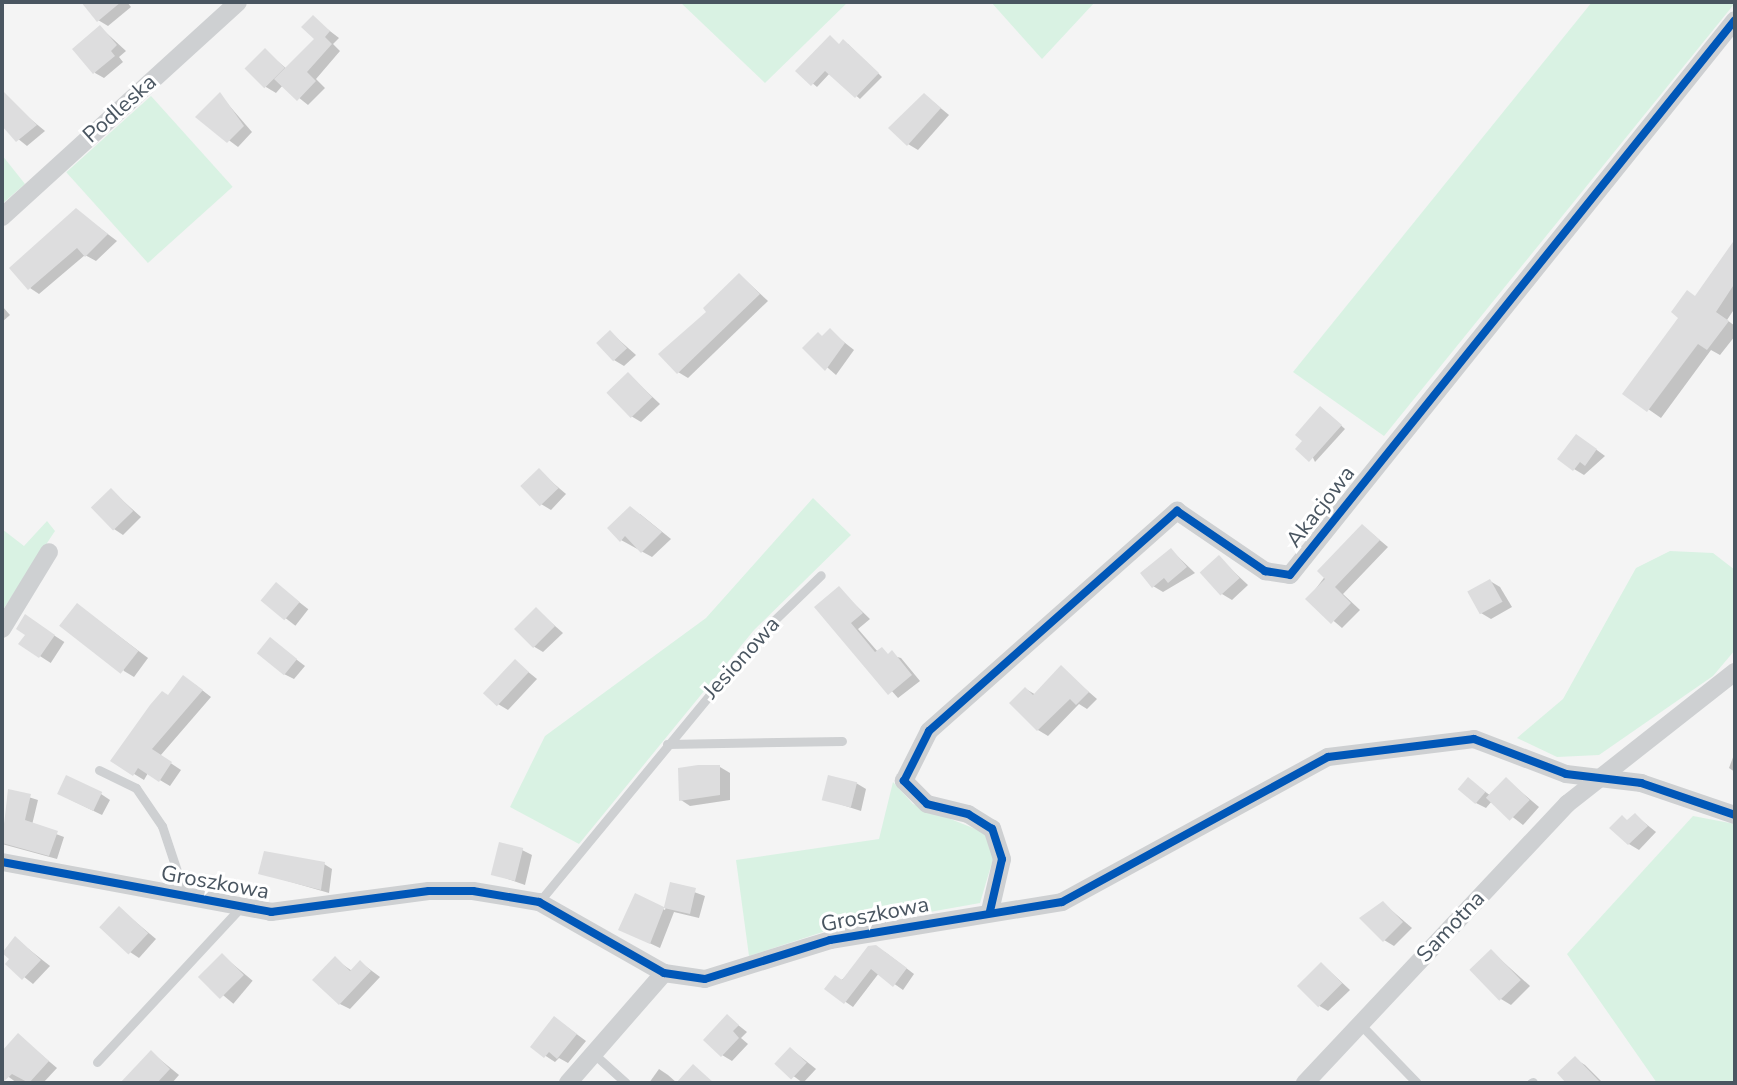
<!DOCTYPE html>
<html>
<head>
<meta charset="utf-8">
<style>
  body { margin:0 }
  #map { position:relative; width:1737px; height:1085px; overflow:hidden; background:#f4f4f4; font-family:"Nunito Sans",sans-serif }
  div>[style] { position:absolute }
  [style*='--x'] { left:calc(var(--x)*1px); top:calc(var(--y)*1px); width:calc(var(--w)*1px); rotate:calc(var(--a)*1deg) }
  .green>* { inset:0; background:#d9f2e3; transform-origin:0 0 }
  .shadow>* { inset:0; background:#0003; transform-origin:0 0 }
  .building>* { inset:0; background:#ddddde; transform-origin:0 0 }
  .service>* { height:9px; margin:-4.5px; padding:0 4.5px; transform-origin:4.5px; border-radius:4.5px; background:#ced0d2 }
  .minor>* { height:18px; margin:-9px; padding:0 9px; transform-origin:9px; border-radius:9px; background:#ced0d2 }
  .cycleway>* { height:8px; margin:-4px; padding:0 4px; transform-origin:4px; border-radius:4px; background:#0057b8 }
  span { translate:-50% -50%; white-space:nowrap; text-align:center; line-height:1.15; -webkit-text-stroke:6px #fff; paint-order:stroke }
  .street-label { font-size:22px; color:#4a5661 }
  .frame { position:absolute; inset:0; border:4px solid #4a5661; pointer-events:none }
</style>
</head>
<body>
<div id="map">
  <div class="green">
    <i style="clip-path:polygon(680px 2px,848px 2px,765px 83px)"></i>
    <i style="clip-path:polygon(991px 2px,1095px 2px,1042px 59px)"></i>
    <i style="clip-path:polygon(1592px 2px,1735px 3px,1384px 436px,1293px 372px)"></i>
    <i style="left:151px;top:96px;width:122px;height:114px;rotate:48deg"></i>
    <i style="clip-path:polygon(2px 155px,25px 184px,2px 204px)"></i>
    <i style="clip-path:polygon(813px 498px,851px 535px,754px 630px,579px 844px,510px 807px,545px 736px,706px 618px)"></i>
    <i style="clip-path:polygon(47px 521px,55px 531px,2px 611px,2px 529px,24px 546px)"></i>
    <i style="clip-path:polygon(1670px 551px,1713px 553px,1735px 570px,1735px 650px,1713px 676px,1599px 755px,1557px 757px,1517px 738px,1563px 699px,1636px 568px)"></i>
    <i style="clip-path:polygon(893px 782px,913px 804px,988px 834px,993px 859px,980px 903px,829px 930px,749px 956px,736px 860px,879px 839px)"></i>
    <i style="clip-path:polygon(1693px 816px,1735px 824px,1735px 1083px,1657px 1083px,1567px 954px)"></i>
  </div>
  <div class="shadow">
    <i style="clip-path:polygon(95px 2px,127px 2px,131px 7px,108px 26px,98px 20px)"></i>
    <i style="clip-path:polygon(313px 18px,339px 38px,333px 44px,340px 51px,316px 79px,325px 88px,308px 105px,283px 85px,276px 93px,266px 87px,265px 51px,287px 69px,316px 39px)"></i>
    <i style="clip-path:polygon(100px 27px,126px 51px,119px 57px,123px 62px,104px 78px,95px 73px)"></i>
    <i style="clip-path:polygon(848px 44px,882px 77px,860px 99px,830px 73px,817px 87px,798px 71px)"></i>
    <i style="clip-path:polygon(220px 95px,252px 132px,238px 147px,198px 117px)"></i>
    <i style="clip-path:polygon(925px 95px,949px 115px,918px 150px,908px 144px)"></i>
    <i style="clip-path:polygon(11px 103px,45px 131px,27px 146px,2px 126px,2px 110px)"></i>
    <i style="clip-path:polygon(76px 210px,117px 241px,96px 261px,85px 255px,39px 294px,30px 288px)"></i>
    <i style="clip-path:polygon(1735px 252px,1735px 308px,1727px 320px,1735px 326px,1735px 336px,1720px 355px,1711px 350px,1661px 418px,1625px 393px)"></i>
    <i style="clip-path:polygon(740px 275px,768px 301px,688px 378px,678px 372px,709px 313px)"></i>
    <i style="clip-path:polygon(2px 306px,10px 315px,2px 322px)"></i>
    <i style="clip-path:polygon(830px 331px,854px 350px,836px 375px,805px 348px)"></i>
    <i style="clip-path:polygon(610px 332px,636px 355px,624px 366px,614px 360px)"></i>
    <i style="clip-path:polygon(628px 374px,660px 404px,641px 422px,631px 416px)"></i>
    <i style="clip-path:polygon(1325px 411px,1345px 429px,1315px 462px,1305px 441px)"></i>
    <i style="clip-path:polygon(1586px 442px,1605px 456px,1584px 475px,1574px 469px)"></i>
    <i style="clip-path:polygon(539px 471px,566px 494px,551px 510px,541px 504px)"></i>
    <i style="clip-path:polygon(112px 491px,141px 517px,123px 535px,114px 529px)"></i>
    <i style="clip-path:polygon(640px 514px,671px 539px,652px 557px,621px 540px)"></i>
    <i style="clip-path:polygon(1363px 526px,1388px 547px,1343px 594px,1360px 610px,1342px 628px,1308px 599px)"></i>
    <i style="clip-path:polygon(1171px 550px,1195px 573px,1163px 592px,1153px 586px)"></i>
    <i style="clip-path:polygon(1219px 558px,1248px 585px,1232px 600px,1222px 594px)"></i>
    <i style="clip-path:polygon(1490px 581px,1500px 587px,1512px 607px,1491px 619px,1481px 613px)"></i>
    <i style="left:276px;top:584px;width:41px;height:21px;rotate:38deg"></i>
    <i style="clip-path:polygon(839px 589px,870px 619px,858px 629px,878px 652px,901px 658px,920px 681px,898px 698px,817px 607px)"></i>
    <i style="clip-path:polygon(537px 610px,563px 633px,543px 652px,533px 646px)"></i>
    <i style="clip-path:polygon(87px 612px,148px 658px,134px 677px,124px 671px)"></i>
    <i style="left:35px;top:623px;width:35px;height:25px;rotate:33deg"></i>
    <i style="clip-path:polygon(271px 640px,305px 666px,294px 679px,284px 674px)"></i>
    <i style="clip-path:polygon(516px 662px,537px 679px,508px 710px,498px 704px)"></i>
    <i style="clip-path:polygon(1061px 668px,1097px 699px,1087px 709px,1079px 704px,1048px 736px,1038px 730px,1026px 689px,1036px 695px)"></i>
    <i style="clip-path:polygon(193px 683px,211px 697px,160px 756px,181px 770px,170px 786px,148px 773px,144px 780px,113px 761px,169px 697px)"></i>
    <i style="clip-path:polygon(1735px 752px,1735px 772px,1729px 768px)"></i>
    <i style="clip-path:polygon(720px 767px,730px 773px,730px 800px,690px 806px,681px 800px,680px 770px)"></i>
    <i style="clip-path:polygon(1468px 779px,1491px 796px,1506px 779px,1539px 807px,1523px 825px,1492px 801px,1486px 808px,1476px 803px,1460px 789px)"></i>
    <i style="clip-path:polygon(856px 783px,866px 789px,861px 811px,824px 799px)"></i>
    <i style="clip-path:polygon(9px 791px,38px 800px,32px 825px,64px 837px,57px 859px,2px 844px)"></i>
    <i style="clip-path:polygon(101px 794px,110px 800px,102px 815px,69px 799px)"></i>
    <i style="clip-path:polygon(1635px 815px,1656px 832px,1639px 850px,1629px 844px,1629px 822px)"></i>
    <i style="clip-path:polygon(522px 850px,532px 855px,525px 885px,494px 874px)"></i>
    <i style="clip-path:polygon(324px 864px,332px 869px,329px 893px,260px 873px)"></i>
    <i style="clip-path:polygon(672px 884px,705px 896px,699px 918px,674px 912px,660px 948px,630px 934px,636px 896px,665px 910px)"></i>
    <i style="clip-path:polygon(1383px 903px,1412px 928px,1394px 946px,1384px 940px)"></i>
    <i style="clip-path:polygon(119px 908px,156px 939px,139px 958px,130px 952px)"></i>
    <i style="clip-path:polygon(16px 939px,50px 966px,33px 984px,8px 964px)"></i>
    <i style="clip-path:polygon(1491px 951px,1530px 986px,1511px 1005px,1501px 999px)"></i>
    <i style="clip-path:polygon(885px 952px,914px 974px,903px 990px,879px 973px,853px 1007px,827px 989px)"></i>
    <i style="left:222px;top:955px;width:40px;height:30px;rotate:40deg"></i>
    <i style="clip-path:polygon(335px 959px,352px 971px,360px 962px,380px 977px,350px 1009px,340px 1004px)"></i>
    <i style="clip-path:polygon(1322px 964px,1350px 990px,1328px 1011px,1318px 1005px)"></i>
    <i style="clip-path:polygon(728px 1017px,747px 1032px,741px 1038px,748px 1044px,732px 1061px,722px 1055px)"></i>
    <i style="clip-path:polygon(555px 1018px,586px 1041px,568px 1063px,559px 1058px,555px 1062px,532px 1047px)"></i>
    <i style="clip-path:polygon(19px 1036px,57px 1068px,43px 1083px,17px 1083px,2px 1072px,2px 1054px)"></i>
    <i style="clip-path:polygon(791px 1049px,816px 1069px,803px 1083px,777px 1064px)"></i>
    <i style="clip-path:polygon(151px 1052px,179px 1075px,172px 1083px,122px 1083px)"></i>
    <i style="clip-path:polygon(1575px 1059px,1585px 1065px,1603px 1083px,1569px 1083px)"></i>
    <i style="clip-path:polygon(659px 1069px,668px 1075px,677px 1083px,649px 1083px)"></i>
  </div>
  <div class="building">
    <i style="clip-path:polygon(81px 2px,121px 2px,97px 22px)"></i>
    <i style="clip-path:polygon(313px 15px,330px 31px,325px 37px,332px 44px,307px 72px,316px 81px,297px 101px,274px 79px,314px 39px,301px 27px)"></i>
    <i style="clip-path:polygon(100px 25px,117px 45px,111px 51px,115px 56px,93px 74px,72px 49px)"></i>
    <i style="clip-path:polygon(830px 35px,839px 44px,843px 39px,879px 73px,855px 98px,825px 71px,811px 86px,795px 71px)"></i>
    <i style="left:265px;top:48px;width:28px;height:29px;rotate:45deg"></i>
    <i style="clip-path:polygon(2px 90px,37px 125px,16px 142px,2px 126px)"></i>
    <i style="clip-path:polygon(220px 92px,244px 126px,227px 143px,195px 117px)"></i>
    <i style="clip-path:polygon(924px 93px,941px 108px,907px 146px,888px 128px)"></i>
    <i style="clip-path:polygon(76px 208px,108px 234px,85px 257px,77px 248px,28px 290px,9px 268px)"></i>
    <i style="clip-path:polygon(1735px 239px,1735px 283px,1716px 312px,1729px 321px,1707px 350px,1698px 344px,1647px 412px,1622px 394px,1678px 318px,1671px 312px,1687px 290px,1695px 296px)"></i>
    <i style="clip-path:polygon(739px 273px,760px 294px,677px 374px,658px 354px,706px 312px,703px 308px)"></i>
    <i style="clip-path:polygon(830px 328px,845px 343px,825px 371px,802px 348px,818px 332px,822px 336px)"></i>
    <i style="left:610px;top:330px;width:25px;height:19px;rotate:47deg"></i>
    <i style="left:628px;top:372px;width:35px;height:30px;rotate:46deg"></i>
    <i style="clip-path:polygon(1320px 406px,1342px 425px,1309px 462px,1295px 449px,1302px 441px,1295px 435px)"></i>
    <i style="clip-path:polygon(1576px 434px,1597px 449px,1585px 466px,1580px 462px,1573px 471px,1557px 459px)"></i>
    <i style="left:539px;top:468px;width:28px;height:26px;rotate:46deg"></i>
    <i style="left:111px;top:488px;width:32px;height:28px;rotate:46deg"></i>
    <i style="clip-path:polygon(630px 506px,662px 532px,641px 553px,625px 536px,620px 542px,607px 528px)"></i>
    <i style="clip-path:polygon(1362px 524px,1380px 540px,1335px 587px,1351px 603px,1331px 624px,1305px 599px,1325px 579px,1317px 571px)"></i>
    <i style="clip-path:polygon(1171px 548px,1187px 567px,1168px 583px,1164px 578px,1152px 588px,1140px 573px)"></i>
    <i style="left:1219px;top:555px;width:31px;height:26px;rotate:48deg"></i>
    <i style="left:1490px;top:579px;width:26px;height:26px;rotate:61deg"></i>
    <i style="left:276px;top:582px;width:31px;height:24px;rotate:40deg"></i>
    <i style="clip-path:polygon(839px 586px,863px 613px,851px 623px,875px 652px,882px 647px,888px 654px,892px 650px,912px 675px,888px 695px,814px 607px)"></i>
    <i style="left:77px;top:603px;width:78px;height:29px;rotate:38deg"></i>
    <i style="left:536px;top:607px;width:27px;height:31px;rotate:45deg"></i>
    <i style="clip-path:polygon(25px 614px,55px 635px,39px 658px,18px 644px,25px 635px,16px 629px)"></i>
    <i style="left:270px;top:637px;width:35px;height:21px;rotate:39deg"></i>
    <i style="left:515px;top:659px;width:19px;height:47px;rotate:43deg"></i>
    <i style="clip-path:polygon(1061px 665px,1089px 692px,1076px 705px,1070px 699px,1037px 731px,1009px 703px,1025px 687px,1033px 695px)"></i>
    <i style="clip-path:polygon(183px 675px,203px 690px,152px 749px,172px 762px,159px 782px,138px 768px,133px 776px,110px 761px,150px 705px,162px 691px,168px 695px)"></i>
    <i style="clip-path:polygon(698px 765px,720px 765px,720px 795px,679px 801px,678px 768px)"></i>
    <i style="left:66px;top:775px;width:40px;height:21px;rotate:25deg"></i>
    <i style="left:828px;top:775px;width:30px;height:26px;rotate:14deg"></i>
    <i style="left:1468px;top:777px;width:23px;height:16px;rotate:40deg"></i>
    <i style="left:1506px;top:777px;width:33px;height:29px;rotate:44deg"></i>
    <i style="clip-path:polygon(8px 789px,31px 794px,25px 820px,58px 831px,49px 856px,2px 843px)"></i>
    <i style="clip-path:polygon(1635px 813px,1648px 826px,1628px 845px,1609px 828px,1622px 815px,1627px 820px)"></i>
    <i style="left:499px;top:842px;width:25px;height:34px;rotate:14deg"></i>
    <i style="clip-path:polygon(264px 851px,325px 862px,321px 890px,258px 874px)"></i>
    <i style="clip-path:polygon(670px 882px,696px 888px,690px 914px,664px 908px,650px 944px,618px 930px,635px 893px,664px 907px)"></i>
    <i style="clip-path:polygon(1383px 901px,1403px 922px,1383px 942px,1359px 918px)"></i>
    <i style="left:119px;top:906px;width:40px;height:29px;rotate:43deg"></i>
    <i style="clip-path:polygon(15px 936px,41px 960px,22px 980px,5px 964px,9px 959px,2px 953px)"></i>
    <i style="clip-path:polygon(876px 945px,907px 968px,893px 987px,871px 969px,844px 1004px,824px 989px,835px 975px,842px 980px,868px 946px)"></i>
    <i style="left:1491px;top:949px;width:43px;height:30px;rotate:46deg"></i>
    <i style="left:222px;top:953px;width:31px;height:34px;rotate:45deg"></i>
    <i style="clip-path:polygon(335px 956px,350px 971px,360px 960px,371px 971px,339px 1005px,312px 980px)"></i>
    <i style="left:1321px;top:962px;width:30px;height:34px;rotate:45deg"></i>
    <i style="clip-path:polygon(727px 1014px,739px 1025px,733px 1031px,739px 1038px,721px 1057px,703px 1040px)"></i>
    <i style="clip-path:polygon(554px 1016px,577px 1034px,557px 1059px,549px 1052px,544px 1058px,530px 1047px)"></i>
    <i style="clip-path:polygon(18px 1033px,49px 1061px,29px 1083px,12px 1074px,2px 1083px,2px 1051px)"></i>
    <i style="left:790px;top:1047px;width:23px;height:23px;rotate:43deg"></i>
    <i style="clip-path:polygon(151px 1050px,170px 1069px,157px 1083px,120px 1083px)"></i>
    <i style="clip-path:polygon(1575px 1056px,1601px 1083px,1566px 1083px,1557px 1073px)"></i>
    <i style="clip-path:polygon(693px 1064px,714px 1083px,676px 1083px)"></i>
  </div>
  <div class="service">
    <i style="--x:667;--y:744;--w:175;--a:-1"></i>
    <i style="--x:99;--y:770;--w:41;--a:25.9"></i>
    <i style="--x:136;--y:788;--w:46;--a:55.6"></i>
    <i style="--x:162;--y:826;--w:73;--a:71.6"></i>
    <i style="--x:539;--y:902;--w:349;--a:-50.5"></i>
    <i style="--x:761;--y:633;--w:83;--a:-44"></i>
    <i style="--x:1360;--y:1024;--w:82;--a:46"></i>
    <i style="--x:594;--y:1054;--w:43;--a:42.2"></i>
    <i style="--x:97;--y:1062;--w:209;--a:-47.1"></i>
    <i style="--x:1531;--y:1083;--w:2;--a:-27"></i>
  </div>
  <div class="minor">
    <i style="--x:2;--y:217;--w:319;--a:-42.3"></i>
    <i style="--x:2;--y:629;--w:90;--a:-58.6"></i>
    <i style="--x:2;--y:862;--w:274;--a:10.5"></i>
    <i style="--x:271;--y:912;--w:159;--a:-7.6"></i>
    <i style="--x:429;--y:891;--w:44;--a:0"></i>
    <i style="--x:473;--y:891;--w:67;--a:9.5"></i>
    <i style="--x:539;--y:902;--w:144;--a:29.6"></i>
    <i style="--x:664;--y:973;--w:41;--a:8.3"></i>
    <i style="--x:705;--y:979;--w:131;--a:-17.3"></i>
    <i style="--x:830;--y:940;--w:235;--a:-9.3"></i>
    <i style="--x:1062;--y:902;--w:303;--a:-28.6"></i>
    <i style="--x:1328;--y:757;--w:147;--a:-7"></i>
    <i style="--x:1474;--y:739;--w:98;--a:20.8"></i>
    <i style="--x:1566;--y:774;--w:76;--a:6.8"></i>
    <i style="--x:1641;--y:783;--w:99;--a:18.8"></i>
    <i style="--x:990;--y:911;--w:53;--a:-77"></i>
    <i style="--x:1002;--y:859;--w:32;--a:-108"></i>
    <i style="--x:992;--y:829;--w:28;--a:-148"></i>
    <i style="--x:968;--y:814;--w:42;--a:-166.3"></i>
    <i style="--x:927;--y:804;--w:33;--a:-135"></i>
    <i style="--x:904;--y:781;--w:56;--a:-63.4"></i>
    <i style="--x:929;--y:731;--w:332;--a:-41.6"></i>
    <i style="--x:1177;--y:511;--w:107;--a:34.3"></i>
    <i style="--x:1265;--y:571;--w:25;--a:9"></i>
    <i style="--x:1290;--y:575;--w:711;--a:-51.28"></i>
    <i style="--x:568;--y:1083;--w:146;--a:-48.9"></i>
    <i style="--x:1305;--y:1083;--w:383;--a:-46.8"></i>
    <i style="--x:1567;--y:804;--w:214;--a:-38.2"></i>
  </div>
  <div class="cycleway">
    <i style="--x:2;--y:862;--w:274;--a:10.5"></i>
    <i style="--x:271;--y:912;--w:159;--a:-7.6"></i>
    <i style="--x:429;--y:891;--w:44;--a:0"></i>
    <i style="--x:473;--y:891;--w:67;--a:9.5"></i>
    <i style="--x:539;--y:902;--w:144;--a:29.6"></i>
    <i style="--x:664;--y:973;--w:41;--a:8.3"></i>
    <i style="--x:705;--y:979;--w:131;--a:-17.3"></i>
    <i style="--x:830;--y:940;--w:235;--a:-9.3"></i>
    <i style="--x:1062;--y:902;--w:303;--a:-28.6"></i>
    <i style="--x:1328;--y:757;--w:147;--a:-7"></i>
    <i style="--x:1474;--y:739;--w:98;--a:20.8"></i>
    <i style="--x:1566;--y:774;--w:76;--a:6.8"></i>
    <i style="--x:1641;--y:783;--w:99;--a:18.8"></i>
    <i style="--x:990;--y:911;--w:53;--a:-77"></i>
    <i style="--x:1002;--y:859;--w:32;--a:-108"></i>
    <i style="--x:992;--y:829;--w:28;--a:-148"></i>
    <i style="--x:968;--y:814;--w:42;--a:-166.3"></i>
    <i style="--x:927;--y:804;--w:33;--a:-135"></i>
    <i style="--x:904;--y:781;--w:56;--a:-63.4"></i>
    <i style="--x:929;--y:731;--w:332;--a:-41.6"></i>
    <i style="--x:1177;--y:511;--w:107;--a:34.3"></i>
    <i style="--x:1265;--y:571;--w:25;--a:9"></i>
    <i style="--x:1290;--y:575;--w:711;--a:-51.28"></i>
  </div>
  <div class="street-label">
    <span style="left:120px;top:109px;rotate:-42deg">Podleska</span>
    <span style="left:1321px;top:507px;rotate:-52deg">Akacjowa</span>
    <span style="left:742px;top:658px;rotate:-48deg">Jesionowa</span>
    <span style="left:215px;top:883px;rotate:10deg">Groszkowa</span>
    <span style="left:875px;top:915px;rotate:-11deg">Groszkowa</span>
    <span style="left:1451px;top:927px;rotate:-47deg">Samotna</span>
  </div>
  <div class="frame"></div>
</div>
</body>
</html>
